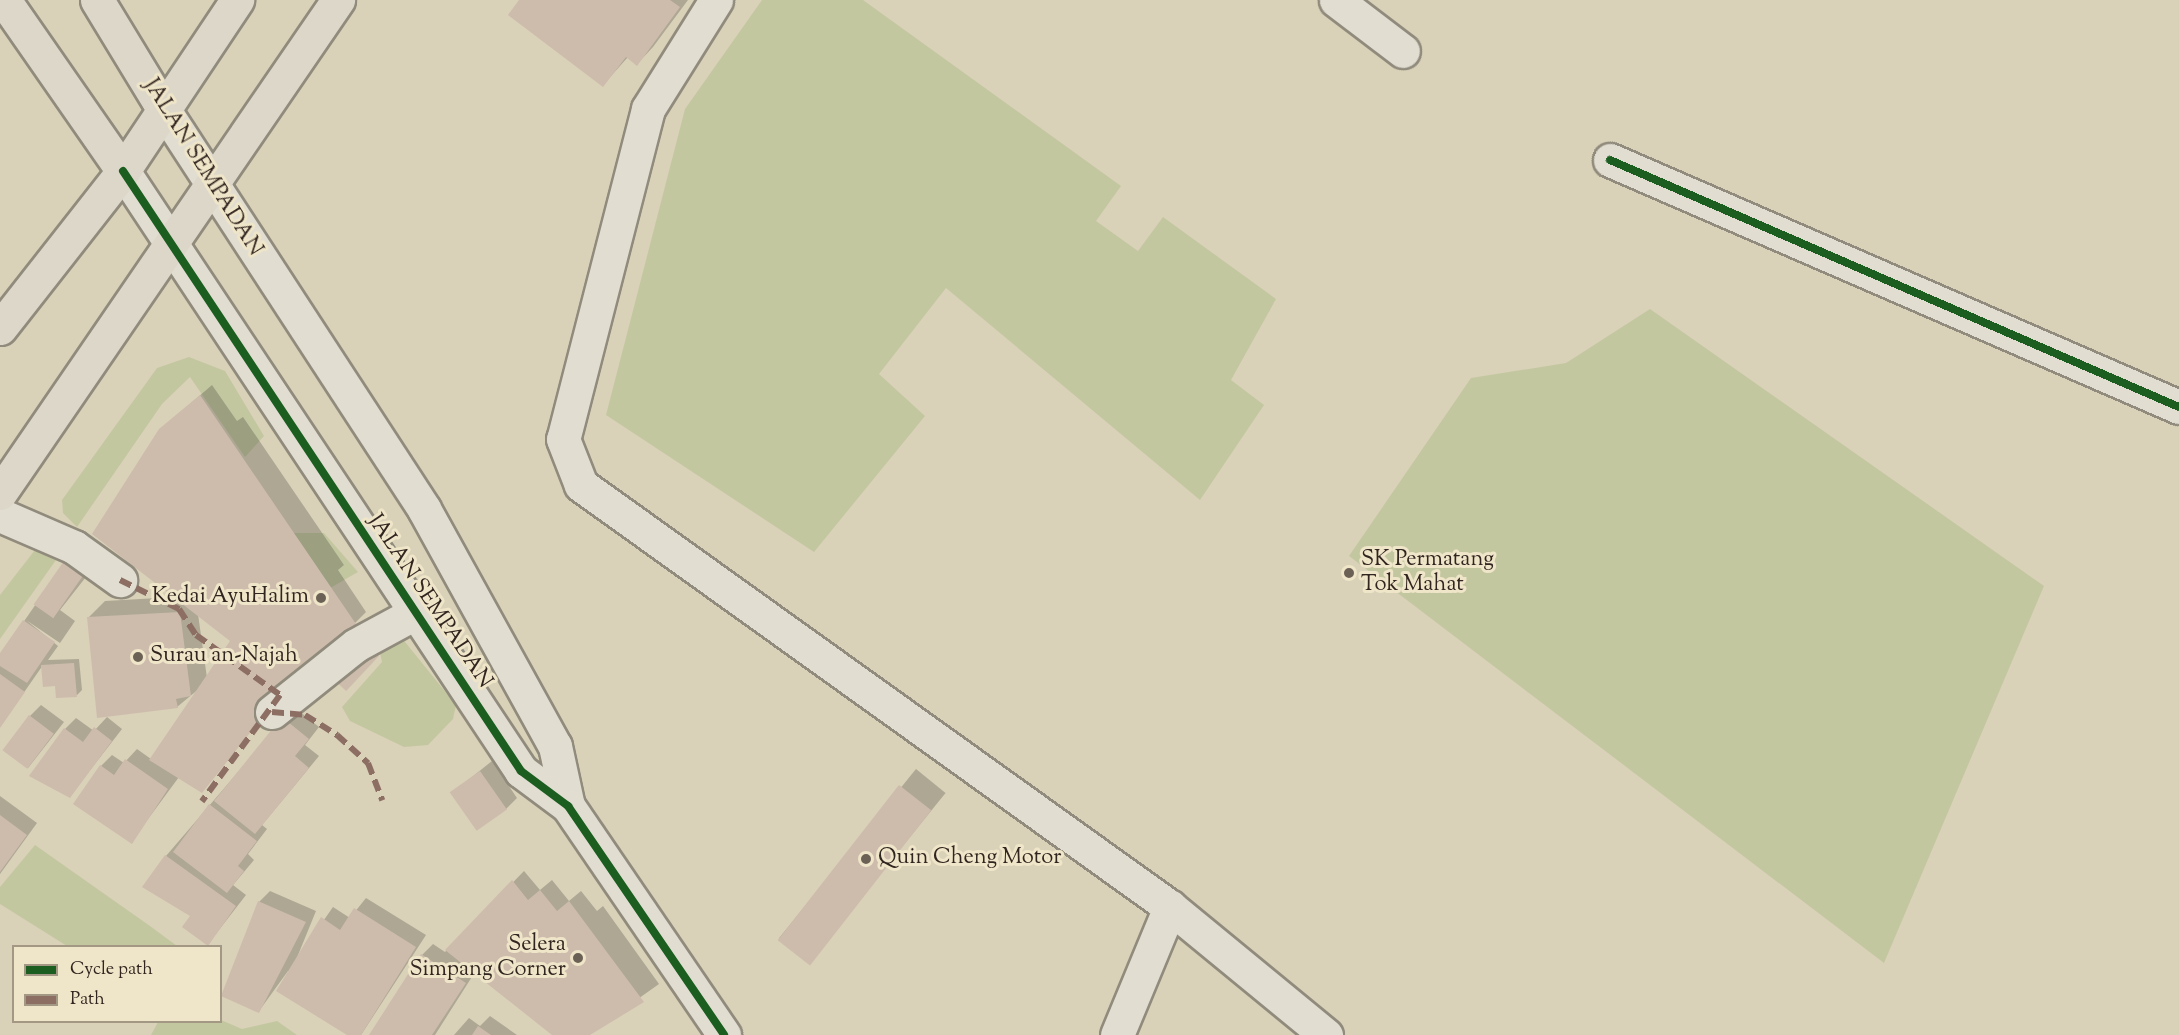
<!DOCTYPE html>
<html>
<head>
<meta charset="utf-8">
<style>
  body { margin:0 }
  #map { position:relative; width:2179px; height:1035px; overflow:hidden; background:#d9d1b8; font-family:"Sorts Mill Goudy",serif }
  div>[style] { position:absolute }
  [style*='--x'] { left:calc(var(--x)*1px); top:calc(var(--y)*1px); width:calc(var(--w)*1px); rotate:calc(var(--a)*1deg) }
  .green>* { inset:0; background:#c3c7a0 }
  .shadow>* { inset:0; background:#0003; transform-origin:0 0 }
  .building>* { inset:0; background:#cdbcac; transform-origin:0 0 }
  .roads { filter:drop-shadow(2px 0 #908b7c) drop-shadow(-2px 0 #908b7c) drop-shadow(0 2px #908b7c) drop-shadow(0 -2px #908b7c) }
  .minor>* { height:33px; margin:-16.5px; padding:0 16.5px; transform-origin:16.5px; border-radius:16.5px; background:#e1ddd1 }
  .major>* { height:33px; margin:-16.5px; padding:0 16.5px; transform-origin:16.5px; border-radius:16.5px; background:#dcd7c9 }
  .highway>* { height:33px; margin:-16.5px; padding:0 16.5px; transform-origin:16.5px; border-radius:16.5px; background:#dcd7c9 }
  .quiet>* { height:6px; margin-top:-3px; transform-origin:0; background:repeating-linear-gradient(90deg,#8d6e63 0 12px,transparent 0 18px) }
  .cycleway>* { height:8px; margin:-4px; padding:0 4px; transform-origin:4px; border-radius:4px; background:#1b5e20 }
  .dots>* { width:16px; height:16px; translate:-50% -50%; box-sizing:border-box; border:3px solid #efe5c8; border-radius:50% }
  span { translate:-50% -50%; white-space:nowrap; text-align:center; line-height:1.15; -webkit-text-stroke:6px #efe5c8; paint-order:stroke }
  .street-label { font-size:22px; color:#31251f }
  .poi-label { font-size:22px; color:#31251f }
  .left { translate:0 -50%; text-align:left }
  .right { translate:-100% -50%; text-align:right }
  .legend { position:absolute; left:12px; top:945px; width:210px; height:78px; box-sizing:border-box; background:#efe5c8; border:2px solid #a39884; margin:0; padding:8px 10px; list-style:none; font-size:18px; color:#31251f }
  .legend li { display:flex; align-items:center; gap:12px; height:30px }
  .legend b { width:30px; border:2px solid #a39884 }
</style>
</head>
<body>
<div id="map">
  <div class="green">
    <i style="clip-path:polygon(762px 0,863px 0,1121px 186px,1096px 221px,1138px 251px,1163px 217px,1276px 299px,1231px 380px,1264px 405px,1200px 500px,946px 288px,879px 374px,925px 416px,814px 552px,606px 415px,685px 109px)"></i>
    <i style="clip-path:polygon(1650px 309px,2044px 586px,1884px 963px,1349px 556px,1471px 378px,1566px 363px)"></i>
    <i style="clip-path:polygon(189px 357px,225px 371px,264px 436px,245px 457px,190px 377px,162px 404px,77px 527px,63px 513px,62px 500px,157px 368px)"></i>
    <i style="clip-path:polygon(293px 533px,324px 533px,358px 572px,330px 588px)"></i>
    <i style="clip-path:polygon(35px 550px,56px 560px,0 639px,0 595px)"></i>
    <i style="clip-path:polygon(401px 637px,456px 705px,453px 719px,428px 745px,404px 747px,350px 721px,342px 707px,382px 662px,378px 643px)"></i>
    <i style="clip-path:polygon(35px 845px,150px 926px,177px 946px,67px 946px,0 904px,0 887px)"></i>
    <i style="clip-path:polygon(221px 1020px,242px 1029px,277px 1021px,297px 1035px,151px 1035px,158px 1022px)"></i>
  </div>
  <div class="shadow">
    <i style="clip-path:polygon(521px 0,688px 0,653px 47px,637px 64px,628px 57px,603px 85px)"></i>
    <i style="clip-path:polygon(212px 385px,237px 421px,243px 417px,344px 565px,338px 570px,366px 612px,355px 623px,198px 614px,207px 678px,179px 777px,131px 842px,101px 766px,112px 755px,124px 763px,137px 749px,151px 759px,200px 688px,177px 707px,89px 617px,105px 601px,176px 597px,161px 429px)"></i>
    <i style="clip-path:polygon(86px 542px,104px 554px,60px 610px,75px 621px,60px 643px,26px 620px,58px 646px,48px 660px,79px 659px,82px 690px,77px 695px,57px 685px,43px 665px,0 727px,0 656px,65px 562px)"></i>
    <i style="clip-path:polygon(41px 705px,64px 722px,28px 768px,30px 716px)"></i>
    <i style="clip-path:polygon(294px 707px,319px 727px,305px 745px,319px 756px,262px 825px,267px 829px,248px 854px,254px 860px,233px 885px,246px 895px,208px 944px,166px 856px)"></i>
    <i style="clip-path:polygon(107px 717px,122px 729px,70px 796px,65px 729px,76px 718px,94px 731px)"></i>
    <i style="clip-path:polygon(492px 761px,517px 798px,506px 809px,452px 793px)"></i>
    <i style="left:916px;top:769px;width:38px;height:218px;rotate:39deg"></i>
    <i style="clip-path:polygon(0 796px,37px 823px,0 874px)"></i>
    <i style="clip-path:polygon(524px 871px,540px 890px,552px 880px,569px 901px,581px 891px,597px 911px,603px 906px,659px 984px,587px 1035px,555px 1035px,475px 972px,435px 1035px,370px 1035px,422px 955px,433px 944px,445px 952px)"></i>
    <i style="clip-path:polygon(270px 891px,316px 911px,296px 960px,333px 907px,350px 918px,366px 898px,426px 935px,361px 1035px,349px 1035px,288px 971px,259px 1011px,259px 902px)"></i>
    <i style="clip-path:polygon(490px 1016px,517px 1035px,454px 1035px,469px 1018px,480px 1026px)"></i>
  </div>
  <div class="building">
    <i style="clip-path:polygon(519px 0,670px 0,680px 7px,637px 66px,626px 57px,603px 87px,508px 15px)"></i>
    <i style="clip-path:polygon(200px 395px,356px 624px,280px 695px,202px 793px,149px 760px,230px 641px,92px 534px,159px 429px)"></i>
    <i style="left:64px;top:561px;width:24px;height:53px;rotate:35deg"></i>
    <i style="clip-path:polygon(180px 612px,191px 696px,176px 699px,178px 708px,97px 718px,87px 617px)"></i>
    <i style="clip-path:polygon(23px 620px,55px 642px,27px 683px,0 666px,0 653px)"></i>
    <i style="left:365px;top:643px;width:19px;height:48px;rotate:43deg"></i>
    <i style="clip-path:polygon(74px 663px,77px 697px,56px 698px,55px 686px,43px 687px,41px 665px)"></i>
    <i style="clip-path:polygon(0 674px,25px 692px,0 728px)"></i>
    <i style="left:29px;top:715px;width:31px;height:44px;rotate:37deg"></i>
    <i style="clip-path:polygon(282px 717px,309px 739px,295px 756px,309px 768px,255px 834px,214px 801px)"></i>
    <i style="clip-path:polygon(94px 727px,112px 741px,70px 798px,29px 776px,64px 728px,83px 742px)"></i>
    <i style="clip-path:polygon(125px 759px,168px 789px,132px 844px,73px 804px,100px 765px,114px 775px)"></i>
    <i style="left:480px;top:771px;width:47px;height:37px;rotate:55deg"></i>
    <i style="left:899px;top:785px;width:41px;height:197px;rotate:38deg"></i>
    <i style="clip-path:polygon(209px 804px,257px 841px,238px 866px,244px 871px,227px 893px,173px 852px)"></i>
    <i style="clip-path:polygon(0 815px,27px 835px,0 872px)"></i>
    <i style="clip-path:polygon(165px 855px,236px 906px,208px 946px,182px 927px,190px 916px,142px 887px)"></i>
    <i style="clip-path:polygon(512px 880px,528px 900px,540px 890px,557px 911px,569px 901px,644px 1002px,590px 1035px,552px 1035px,445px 950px)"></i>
    <i style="clip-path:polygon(258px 901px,306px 922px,259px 1013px,221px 996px)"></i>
    <i style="clip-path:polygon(354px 908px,416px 947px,361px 1035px,347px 1035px,276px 991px,321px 917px,340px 930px)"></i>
    <i style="clip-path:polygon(421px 954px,466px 983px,432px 1035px,369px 1035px)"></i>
    <i style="clip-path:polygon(478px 1026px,491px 1035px,472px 1035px)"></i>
  </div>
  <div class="roads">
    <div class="minor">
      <i style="--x:716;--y:0;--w:128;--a:122"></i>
      <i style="--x:648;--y:109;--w:341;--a:104.4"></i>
      <i style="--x:563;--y:439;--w:49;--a:68.6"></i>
      <i style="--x:581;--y:485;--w:725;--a:35.62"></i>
      <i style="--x:1170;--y:907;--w:202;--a:39.4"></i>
      <i style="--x:1336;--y:0;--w:84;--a:37.3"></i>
      <i style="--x:164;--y:110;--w:476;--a:56.9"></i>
      <i style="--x:424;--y:509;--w:271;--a:61.1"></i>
      <i style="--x:555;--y:746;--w:61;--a:77.8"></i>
      <i style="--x:1610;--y:160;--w:620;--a:23.47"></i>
      <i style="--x:123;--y:171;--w:720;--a:56.44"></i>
      <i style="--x:521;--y:771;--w:59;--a:36.7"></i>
      <i style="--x:568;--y:806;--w:277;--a:55.7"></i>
      <i style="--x:0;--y:515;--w:81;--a:23.4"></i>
      <i style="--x:74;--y:547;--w:57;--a:35.7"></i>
      <i style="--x:272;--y:712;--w:107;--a:-38.6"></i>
      <i style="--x:356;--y:645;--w:65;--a:-28.5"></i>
      <i style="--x:1117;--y:1035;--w:139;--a:-67.5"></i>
    </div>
    <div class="major">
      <i style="--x:4;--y:0;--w:208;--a:55.2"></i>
      <i style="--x:97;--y:0;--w:129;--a:58.7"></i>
    </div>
    <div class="highway">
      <i style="--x:0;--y:328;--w:199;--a:-51.9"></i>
      <i style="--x:123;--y:171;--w:206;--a:-56.3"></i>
      <i style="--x:0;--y:493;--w:598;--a:-55.57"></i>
    </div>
  </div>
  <div class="quiet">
    <i style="--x:120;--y:580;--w:66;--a:26.2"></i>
    <i style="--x:179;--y:609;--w:31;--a:57"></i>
    <i style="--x:196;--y:635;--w:103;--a:35.5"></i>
    <i style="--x:280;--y:695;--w:132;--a:126.3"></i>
    <i style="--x:272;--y:712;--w:33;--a:5"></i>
    <i style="--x:305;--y:715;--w:38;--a:32"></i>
    <i style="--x:337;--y:735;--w:42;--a:42.1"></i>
    <i style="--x:368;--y:763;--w:40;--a:69"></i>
  </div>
  <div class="cycleway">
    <i style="--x:1610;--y:160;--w:620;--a:23.47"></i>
    <i style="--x:123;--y:171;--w:720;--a:56.44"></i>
    <i style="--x:521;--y:771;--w:59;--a:36.7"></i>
    <i style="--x:568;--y:806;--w:277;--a:55.7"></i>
  </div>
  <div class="dots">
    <i style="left:1349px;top:573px;background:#6c6155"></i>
    <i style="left:321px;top:598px;background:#6c6155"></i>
    <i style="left:138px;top:657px;background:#6c6155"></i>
    <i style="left:866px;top:859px;background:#6c6155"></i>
    <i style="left:578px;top:958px;background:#6c6155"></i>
  </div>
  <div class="street-label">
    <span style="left:202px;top:168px;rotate:58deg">JALAN SEMPADAN</span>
    <span style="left:429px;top:602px;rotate:56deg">JALAN SEMPADAN</span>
  </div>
  <div class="poi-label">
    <span class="left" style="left:1361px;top:573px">SK Permatang<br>Tok Mahat</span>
    <span class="right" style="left:309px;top:598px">Kedai AyuHalim</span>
    <span class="left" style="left:150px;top:657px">Surau an-Najah</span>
    <span class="left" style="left:878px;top:859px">Quin Cheng Motor</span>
    <span class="right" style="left:566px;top:958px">Selera<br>Simpang Corner</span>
  </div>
  <ul class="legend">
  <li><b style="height:8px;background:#1b5e20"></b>Cycle path</li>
  <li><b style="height:8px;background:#8d6e63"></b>Path</li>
  </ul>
</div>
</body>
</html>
